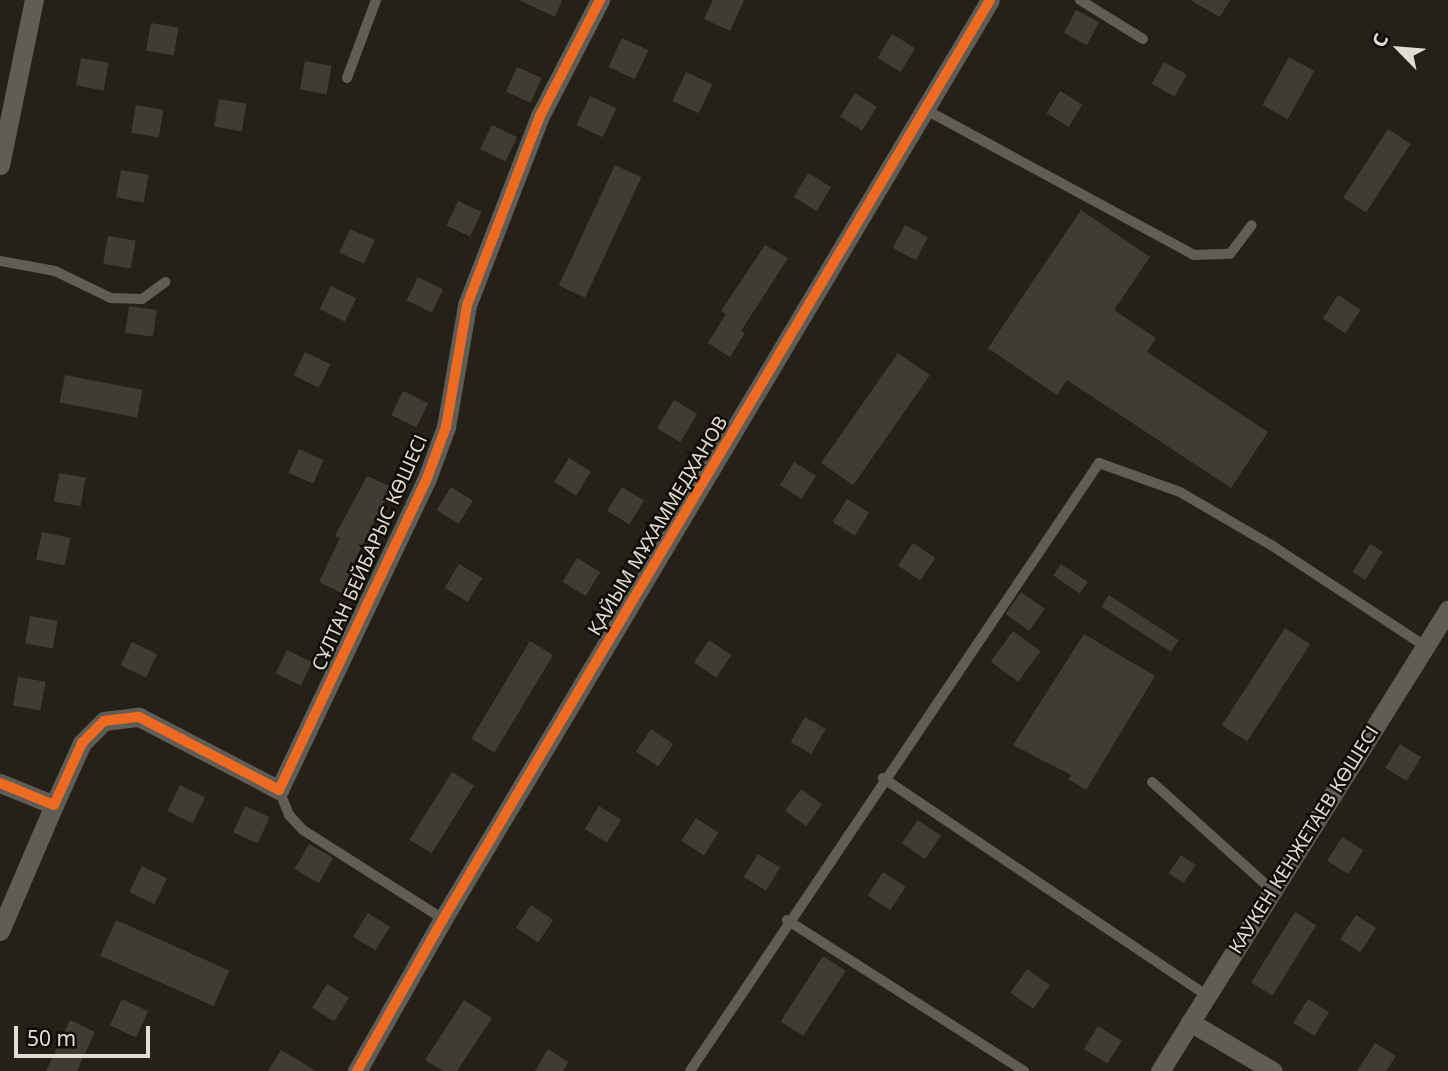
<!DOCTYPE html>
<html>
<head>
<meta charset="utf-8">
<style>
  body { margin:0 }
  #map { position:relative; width:1448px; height:1071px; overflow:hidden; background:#252118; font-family:"Noto Sans",sans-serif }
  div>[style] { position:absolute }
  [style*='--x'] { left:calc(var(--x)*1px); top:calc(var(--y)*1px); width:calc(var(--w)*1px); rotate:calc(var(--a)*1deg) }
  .building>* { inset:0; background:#403c34; transform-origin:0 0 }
  .lane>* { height:10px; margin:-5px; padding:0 5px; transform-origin:5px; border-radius:5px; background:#605d56 }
  .street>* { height:19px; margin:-9.5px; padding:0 9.5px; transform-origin:9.5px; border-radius:9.5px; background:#605d56 }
  .cycleway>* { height:10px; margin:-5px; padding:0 5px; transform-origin:5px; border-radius:5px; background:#ed6a23 }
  span { translate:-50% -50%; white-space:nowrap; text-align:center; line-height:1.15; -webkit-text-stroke:5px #100d06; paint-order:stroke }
  .street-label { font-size:19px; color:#e2ddd2 }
  .north { position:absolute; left:1364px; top:14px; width:70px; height:70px; -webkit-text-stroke:5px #100d06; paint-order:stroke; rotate:295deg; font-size:19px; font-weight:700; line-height:28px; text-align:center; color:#e2ddd2 }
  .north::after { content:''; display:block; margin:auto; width:24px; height:32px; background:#e2ddd2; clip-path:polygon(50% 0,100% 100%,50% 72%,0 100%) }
  .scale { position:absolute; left:14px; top:1026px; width:136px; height:32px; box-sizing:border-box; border:4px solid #e2ddd2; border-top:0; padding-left:9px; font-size:21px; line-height:24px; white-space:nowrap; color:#e2ddd2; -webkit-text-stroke:5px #100d06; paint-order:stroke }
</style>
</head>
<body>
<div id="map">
  <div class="building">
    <i style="clip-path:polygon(519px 0,562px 0,555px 17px)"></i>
    <i style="clip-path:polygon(713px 0,744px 0,730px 31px,704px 19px)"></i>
    <i style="clip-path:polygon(1190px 0,1230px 0,1220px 17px)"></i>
    <i style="left:1076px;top:10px;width:26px;height:26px;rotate:28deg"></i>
    <i style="left:151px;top:23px;width:28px;height:28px;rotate:10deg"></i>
    <i style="left:892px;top:34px;width:27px;height:28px;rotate:31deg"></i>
    <i style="left:622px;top:38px;width:29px;height:32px;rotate:25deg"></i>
    <i style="left:1289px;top:57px;width:29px;height:55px;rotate:29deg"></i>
    <i style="left:81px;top:58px;width:28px;height:28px;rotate:10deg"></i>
    <i style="left:305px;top:61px;width:27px;height:29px;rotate:10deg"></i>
    <i style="left:1164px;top:62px;width:26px;height:25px;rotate:29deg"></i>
    <i style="left:517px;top:67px;width:27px;height:27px;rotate:24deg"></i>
    <i style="left:686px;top:72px;width:29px;height:32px;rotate:25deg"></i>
    <i style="left:1060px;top:91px;width:26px;height:26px;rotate:31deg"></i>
    <i style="left:855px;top:93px;width:26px;height:28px;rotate:32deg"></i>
    <i style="left:590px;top:96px;width:29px;height:32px;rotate:25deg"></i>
    <i style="left:219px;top:99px;width:28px;height:28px;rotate:10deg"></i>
    <i style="left:136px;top:105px;width:28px;height:28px;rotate:10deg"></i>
    <i style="left:492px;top:125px;width:28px;height:27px;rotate:26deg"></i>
    <i style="left:1388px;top:129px;width:27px;height:82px;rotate:33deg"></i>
    <i style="left:615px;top:165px;width:29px;height:133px;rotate:25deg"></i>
    <i style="left:121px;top:170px;width:28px;height:28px;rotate:10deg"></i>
    <i style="left:808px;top:173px;width:27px;height:28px;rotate:31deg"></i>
    <i style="left:458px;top:201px;width:26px;height:27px;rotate:25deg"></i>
    <i style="clip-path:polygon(1081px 210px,1150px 257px,1114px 310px,1156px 338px,1147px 352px,1268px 432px,1231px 488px,1067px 380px,1057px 395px,988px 348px)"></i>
    <i style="left:905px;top:225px;width:26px;height:26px;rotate:28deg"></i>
    <i style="left:350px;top:229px;width:27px;height:26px;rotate:24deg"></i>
    <i style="left:108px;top:236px;width:28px;height:28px;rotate:10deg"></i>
    <i style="clip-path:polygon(765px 245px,788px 258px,741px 331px,745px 333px,730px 357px,708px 343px,726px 314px,721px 311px)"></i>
    <i style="left:418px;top:277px;width:28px;height:26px;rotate:26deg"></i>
    <i style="left:331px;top:286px;width:28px;height:26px;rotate:26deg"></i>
    <i style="left:1338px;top:295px;width:27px;height:28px;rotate:33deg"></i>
    <i style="left:129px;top:306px;width:28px;height:27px;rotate:8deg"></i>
    <i style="left:305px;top:352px;width:28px;height:26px;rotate:26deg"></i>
    <i style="left:898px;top:353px;width:39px;height:134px;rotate:35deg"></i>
    <i style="left:65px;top:375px;width:79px;height:28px;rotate:11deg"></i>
    <i style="left:403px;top:391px;width:28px;height:27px;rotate:26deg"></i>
    <i style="left:674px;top:400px;width:27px;height:33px;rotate:31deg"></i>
    <i style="left:299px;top:449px;width:27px;height:26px;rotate:24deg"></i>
    <i style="left:569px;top:458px;width:26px;height:28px;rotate:32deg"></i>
    <i style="left:794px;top:462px;width:26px;height:27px;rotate:32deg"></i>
    <i style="left:59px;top:473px;width:27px;height:29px;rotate:10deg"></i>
    <i style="clip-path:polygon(367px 476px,392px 487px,351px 568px,355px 570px,344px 594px,319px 582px,340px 538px,335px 536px)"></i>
    <i style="left:451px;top:487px;width:26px;height:27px;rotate:32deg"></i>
    <i style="left:622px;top:487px;width:26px;height:28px;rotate:32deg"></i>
    <i style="left:847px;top:499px;width:26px;height:27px;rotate:32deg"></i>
    <i style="left:42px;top:532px;width:29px;height:28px;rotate:12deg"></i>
    <i style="left:913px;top:543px;width:27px;height:27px;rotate:34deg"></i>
    <i style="left:1370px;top:544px;width:15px;height:33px;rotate:32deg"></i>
    <i style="left:577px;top:558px;width:27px;height:28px;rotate:31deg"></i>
    <i style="left:459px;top:564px;width:27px;height:28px;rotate:31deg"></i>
    <i style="left:1061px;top:564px;width:32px;height:14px;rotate:34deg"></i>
    <i style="left:1021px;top:592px;width:29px;height:27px;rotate:35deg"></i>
    <i style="left:1109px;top:595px;width:83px;height:14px;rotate:33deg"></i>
    <i style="left:30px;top:616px;width:28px;height:28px;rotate:10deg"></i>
    <i style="left:1285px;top:628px;width:30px;height:116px;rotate:33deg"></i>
    <i style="left:1013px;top:631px;width:34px;height:38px;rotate:36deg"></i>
    <i style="clip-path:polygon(1084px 634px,1155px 676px,1086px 790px,1068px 779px,1071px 775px,1013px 745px)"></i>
    <i style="left:709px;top:640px;width:27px;height:27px;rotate:34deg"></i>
    <i style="left:530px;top:641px;width:27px;height:114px;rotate:31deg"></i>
    <i style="left:132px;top:642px;width:28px;height:26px;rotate:26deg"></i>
    <i style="left:287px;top:650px;width:28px;height:26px;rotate:26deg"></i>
    <i style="left:18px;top:677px;width:28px;height:29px;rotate:10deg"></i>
    <i style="left:805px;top:717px;width:24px;height:29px;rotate:30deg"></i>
    <i style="left:651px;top:729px;width:27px;height:27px;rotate:34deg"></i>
    <i style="left:1400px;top:744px;width:25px;height:28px;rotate:32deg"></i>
    <i style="left:452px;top:772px;width:26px;height:80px;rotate:32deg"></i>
    <i style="left:180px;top:785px;width:28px;height:29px;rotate:26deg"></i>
    <i style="left:801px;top:789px;width:26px;height:27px;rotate:36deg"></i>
    <i style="left:245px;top:806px;width:27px;height:29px;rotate:24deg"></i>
    <i style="left:599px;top:806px;width:26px;height:27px;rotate:32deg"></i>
    <i style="left:696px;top:818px;width:27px;height:27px;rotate:33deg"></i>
    <i style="left:918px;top:820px;width:28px;height:28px;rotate:35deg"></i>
    <i style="left:1342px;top:837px;width:25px;height:28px;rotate:32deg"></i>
    <i style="left:309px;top:844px;width:28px;height:29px;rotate:30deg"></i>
    <i style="left:758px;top:854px;width:26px;height:27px;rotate:32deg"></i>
    <i style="left:1181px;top:855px;width:18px;height:22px;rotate:34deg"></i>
    <i style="left:142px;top:866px;width:28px;height:29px;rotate:26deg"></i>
    <i style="left:883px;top:872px;width:27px;height:28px;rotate:33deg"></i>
    <i style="left:531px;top:905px;width:27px;height:27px;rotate:34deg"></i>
    <i style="left:1295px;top:912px;width:25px;height:83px;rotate:32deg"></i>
    <i style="left:368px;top:913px;width:26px;height:28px;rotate:32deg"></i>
    <i style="left:1356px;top:915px;width:24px;height:29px;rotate:33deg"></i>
    <i style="left:116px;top:920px;width:124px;height:39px;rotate:24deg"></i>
    <i style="left:823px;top:956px;width:27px;height:78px;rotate:33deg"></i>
    <i style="left:1027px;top:969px;width:28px;height:29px;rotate:35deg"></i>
    <i style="left:327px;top:984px;width:26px;height:28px;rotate:32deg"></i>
    <i style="left:122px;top:999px;width:29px;height:29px;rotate:25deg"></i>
    <i style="left:1308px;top:999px;width:25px;height:28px;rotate:32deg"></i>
    <i style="clip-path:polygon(464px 1000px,492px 1018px,457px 1071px,443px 1071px,425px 1060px)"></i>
    <i style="clip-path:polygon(70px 1020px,95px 1032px,77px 1071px,46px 1071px)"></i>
    <i style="left:1098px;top:1026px;width:28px;height:27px;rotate:32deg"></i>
    <i style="clip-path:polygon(1375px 1043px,1396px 1056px,1386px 1071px,1357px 1071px)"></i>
    <i style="clip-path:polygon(548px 1049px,568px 1062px,563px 1071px,535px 1071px)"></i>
    <i style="clip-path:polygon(281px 1050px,316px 1071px,268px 1071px)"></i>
  </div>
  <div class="lane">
    <i style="--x:1080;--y:0;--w:74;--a:31.8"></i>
    <i style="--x:347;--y:78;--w:83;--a:-69.6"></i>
    <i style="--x:926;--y:110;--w:305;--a:28.4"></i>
    <i style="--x:1194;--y:255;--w:36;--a:-2"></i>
    <i style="--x:1230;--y:254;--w:36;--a:-53"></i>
    <i style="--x:0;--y:261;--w:56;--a:10.3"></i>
    <i style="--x:55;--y:271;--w:62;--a:25.7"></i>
    <i style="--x:111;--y:298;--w:31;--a:2"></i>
    <i style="--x:142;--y:299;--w:29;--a:-36"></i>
    <i style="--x:883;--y:778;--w:389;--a:33.9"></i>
    <i style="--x:1152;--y:782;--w:163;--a:42"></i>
    <i style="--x:279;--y:790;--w:27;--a:68"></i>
    <i style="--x:289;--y:815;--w:21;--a:47"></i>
    <i style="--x:303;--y:830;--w:166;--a:32.4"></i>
    <i style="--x:787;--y:920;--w:281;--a:32.5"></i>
    <i style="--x:690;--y:1071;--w:733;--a:-56.07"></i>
    <i style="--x:1099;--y:463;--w:86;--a:19.7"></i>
    <i style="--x:1180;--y:492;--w:105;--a:30.2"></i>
    <i style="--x:1271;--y:545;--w:184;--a:33.3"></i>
  </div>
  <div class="street">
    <i style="--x:0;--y:165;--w:168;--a:-78.4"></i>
    <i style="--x:0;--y:783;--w:58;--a:22.2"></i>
    <i style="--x:54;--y:805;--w:68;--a:-65.7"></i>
    <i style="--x:82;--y:743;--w:31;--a:-45"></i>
    <i style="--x:104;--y:721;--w:35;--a:-7"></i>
    <i style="--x:139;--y:717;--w:158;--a:27.5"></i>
    <i style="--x:279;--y:790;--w:342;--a:-64.6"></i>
    <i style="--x:426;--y:481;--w:58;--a:-69.7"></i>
    <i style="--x:446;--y:427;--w:124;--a:-80.2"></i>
    <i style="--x:467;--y:305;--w:203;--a:-68.9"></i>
    <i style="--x:540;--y:116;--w:131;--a:-62.7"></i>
    <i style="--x:0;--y:931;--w:137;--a:-66.8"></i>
    <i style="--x:1190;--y:1022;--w:96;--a:30.6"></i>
    <i style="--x:357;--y:1071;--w:175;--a:-60.5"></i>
    <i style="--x:443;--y:919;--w:1069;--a:-59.24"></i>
    <i style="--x:1160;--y:1071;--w:544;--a:-58.01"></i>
  </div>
  <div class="cycleway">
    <i style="--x:0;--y:783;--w:58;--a:22.2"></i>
    <i style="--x:54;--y:805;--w:68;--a:-65.7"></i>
    <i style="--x:82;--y:743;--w:31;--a:-45"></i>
    <i style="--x:104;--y:721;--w:35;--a:-7"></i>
    <i style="--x:139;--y:717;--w:158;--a:27.5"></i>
    <i style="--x:279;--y:790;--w:342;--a:-64.6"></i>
    <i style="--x:426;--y:481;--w:58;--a:-69.7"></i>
    <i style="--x:446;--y:427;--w:124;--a:-80.2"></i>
    <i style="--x:467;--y:305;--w:203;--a:-68.9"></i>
    <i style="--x:540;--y:116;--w:131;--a:-62.7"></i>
    <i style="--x:357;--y:1071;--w:175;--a:-60.5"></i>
    <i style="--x:443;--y:919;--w:1069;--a:-59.24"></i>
  </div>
  <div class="street-label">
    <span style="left:658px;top:526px;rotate:-59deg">ҚАЙЫМ МҰХАММЕДХАНОВ</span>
    <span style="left:370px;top:553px;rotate:-66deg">СҰЛТАН БЕЙБАРЫС КӨШЕСІ</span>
    <span style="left:1304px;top:840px;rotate:-58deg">КАУКЕН КЕНЖЕТАЕВ КӨШЕСІ</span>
  </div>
  <div class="north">С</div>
  <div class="scale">50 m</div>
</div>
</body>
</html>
